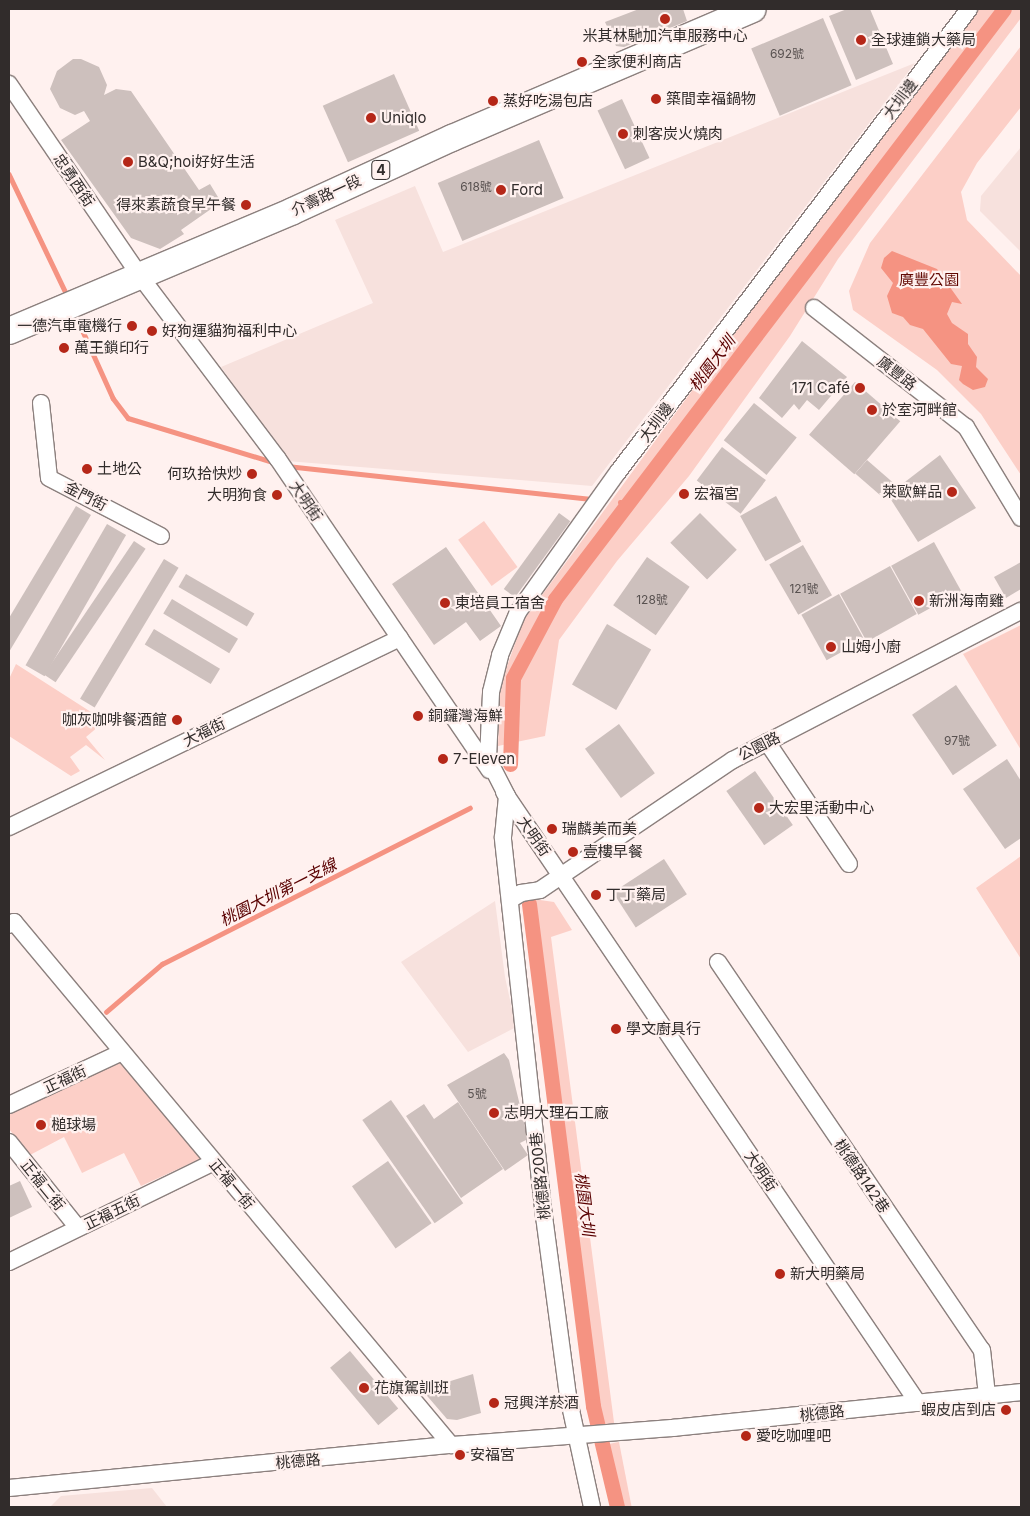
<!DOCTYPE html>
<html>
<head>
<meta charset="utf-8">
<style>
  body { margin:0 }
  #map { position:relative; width:1030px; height:1516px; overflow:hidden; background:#fff1ef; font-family:Inter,"Noto Sans TC",sans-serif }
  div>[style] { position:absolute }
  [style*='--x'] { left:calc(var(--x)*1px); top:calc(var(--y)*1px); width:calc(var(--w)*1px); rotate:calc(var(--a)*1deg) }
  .built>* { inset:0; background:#f7e1dd }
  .green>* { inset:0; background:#fccfc7; transform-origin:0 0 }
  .water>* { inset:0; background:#f59382 }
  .stream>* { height:4.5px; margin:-2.25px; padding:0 2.25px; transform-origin:2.25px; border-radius:2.25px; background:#f59382 }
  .canal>* { height:15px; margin:-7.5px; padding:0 7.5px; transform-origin:7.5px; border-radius:7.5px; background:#f59382 }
  .building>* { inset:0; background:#cdc0bd; transform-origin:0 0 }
  .roads { filter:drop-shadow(1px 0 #8c807e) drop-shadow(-1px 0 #8c807e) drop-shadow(0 1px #8c807e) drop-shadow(0 -1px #8c807e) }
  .street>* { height:16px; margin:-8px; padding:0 8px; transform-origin:8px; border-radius:8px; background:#fff }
  .primary>* { height:26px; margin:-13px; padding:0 13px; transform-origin:13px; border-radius:13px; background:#fff }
  .dots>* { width:14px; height:14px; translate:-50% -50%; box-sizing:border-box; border:2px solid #fff1ef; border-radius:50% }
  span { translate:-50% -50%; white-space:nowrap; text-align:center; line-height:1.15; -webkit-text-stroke:4.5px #fff1ef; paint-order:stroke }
  .number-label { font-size:12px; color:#585150 }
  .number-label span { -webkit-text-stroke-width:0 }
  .shield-label span { padding:1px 4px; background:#fff1ef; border:1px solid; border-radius:4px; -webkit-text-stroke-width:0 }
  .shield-label { font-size:14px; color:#312c2b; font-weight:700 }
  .poi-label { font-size:15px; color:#312c2b }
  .left { translate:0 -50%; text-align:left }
  .right { translate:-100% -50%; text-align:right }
  .street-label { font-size:15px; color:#312c2b }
  .park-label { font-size:15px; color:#630a04 }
  .water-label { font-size:16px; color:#5a0000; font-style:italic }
  .frame { position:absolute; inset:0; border:10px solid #312c2b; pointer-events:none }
</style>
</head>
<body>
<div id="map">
  <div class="built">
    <i style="clip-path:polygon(915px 63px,592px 486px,287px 461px,221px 367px,373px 303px,335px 220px,415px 186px,443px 252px)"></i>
    <i style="clip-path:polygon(1021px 147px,1021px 252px,980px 211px,981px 196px)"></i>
    <i style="clip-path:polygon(495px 901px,505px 977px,516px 1027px,468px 1052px,401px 962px)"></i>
    <i style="clip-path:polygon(152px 1488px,167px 1507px,50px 1507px,61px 1496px)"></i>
  </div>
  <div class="green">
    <i style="clip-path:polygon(972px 9px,1021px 9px,1021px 18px,838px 259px,790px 336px,689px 476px,617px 561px,559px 640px,545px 736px,498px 746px,500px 686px,523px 621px)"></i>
    <i style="clip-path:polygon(1021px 46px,1021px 107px,977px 163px,961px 192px,967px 220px,1021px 276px,1021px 475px,981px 414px,937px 370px,853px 310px,849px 291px,870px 243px)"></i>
    <i style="left:484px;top:521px;width:57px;height:32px;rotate:54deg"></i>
    <i style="clip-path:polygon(1021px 625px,1021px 750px,963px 654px)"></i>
    <i style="clip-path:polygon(16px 664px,105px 721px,86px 737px,105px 760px,86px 745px,70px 757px,80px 771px,71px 776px,9px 736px,9px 679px)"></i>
    <i style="clip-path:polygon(1021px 856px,1020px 906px,1021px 959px,976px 888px)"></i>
    <i style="clip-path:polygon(533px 899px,554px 902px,572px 930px,551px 937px,615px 1430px,602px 1430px)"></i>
    <i style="clip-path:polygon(121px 1061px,202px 1158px,141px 1186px,124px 1153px,82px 1173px,64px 1137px,30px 1155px,9px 1129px,9px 1112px)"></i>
    <i style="left:619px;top:1442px;width:66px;height:13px;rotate:79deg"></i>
  </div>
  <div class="water">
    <i style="clip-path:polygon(892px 251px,937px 269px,962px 304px,952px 302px,947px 314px,952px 323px,968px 334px,968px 344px,977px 357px,976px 367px,988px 379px,985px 387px,973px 390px,963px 384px,959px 380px,962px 366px,951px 364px,923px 329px,910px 325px,903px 317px,892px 313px,887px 296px,893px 283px,881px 268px,884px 258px)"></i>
  </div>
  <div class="stream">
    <i style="--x:9;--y:174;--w:132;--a:64.4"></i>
    <i style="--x:76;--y:316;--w:90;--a:65.7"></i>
    <i style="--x:113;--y:398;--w:25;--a:53"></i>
    <i style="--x:128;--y:418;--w:152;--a:16.9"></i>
    <i style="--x:287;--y:466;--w:308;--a:6.2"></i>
    <i style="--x:620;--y:502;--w:8;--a:7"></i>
    <i style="--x:106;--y:1012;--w:74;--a:-40.6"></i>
    <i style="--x:162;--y:964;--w:345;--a:-26.9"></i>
  </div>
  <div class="canal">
    <i style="--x:510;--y:764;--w:86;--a:-88"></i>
    <i style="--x:513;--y:678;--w:89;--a:-62"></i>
    <i style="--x:555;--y:599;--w:741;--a:-52.73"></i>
    <i style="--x:529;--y:904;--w:506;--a:82.73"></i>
    <i style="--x:593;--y:1406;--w:104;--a:76.6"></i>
  </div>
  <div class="building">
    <i style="clip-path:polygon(639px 9px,683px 9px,687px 21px,624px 47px,616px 46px,605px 22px)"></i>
    <i style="clip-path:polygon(847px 9px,870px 9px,893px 64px,856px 80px,829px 16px)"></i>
    <i style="left:823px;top:18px;width:73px;height:78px;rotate:67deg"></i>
    <i style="clip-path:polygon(73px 59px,81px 59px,99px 67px,107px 85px,104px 95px,116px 89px,131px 91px,199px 190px,210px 184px,221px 202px,181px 230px,184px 234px,160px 249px,131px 238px,61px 140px,90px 121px,84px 111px,75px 115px,60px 108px,50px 89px,57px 71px)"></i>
    <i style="left:394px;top:74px;width:62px;height:78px;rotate:66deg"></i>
    <i style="left:622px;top:99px;width:65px;height:27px;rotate:65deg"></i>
    <i style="left:539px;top:140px;width:63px;height:110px;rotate:67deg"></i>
    <i style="clip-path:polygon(802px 341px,847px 377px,819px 410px,807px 400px,799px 410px,794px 404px,782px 418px,759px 398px)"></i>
    <i style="left:855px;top:382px;width:60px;height:70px;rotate:41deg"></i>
    <i style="left:754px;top:403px;width:55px;height:48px;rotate:39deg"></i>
    <i style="left:722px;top:447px;width:55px;height:42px;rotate:37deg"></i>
    <i style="clip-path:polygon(940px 455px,976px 508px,918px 542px,888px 495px)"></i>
    <i style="left:867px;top:460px;width:37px;height:18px;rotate:41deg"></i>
    <i style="left:776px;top:496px;width:52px;height:41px;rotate:61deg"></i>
    <i style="clip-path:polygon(76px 506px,91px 515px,9px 652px,9px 618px)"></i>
    <i style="left:559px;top:513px;width:14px;height:94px;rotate:36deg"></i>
    <i style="left:700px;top:513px;width:52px;height:42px;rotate:45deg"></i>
    <i style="left:107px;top:524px;width:22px;height:163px;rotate:30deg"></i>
    <i style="left:134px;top:541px;width:14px;height:161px;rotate:34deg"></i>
    <i style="left:934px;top:542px;width:56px;height:49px;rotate:61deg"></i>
    <i style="left:803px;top:545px;width:58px;height:39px;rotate:60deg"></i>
    <i style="clip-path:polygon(446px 547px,501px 626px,480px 641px,466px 622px,434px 645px,392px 584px)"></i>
    <i style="left:647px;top:557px;width:52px;height:59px;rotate:35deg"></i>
    <i style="left:164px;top:559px;width:17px;height:163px;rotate:31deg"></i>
    <i style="clip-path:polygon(1021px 562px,1021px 589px,1006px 598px,994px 577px)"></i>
    <i style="left:890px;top:566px;width:55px;height:57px;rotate:61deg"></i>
    <i style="left:186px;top:574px;width:79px;height:15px;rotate:30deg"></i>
    <i style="left:839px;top:594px;width:52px;height:43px;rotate:61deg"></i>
    <i style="left:172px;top:599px;width:77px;height:17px;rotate:31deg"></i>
    <i style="left:607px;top:624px;width:51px;height:70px;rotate:30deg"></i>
    <i style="left:154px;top:629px;width:77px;height:18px;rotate:31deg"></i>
    <i style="left:956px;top:685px;width:73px;height:53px;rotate:56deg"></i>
    <i style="left:619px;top:724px;width:61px;height:42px;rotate:54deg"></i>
    <i style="clip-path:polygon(1007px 759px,1021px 781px,1021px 838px,1005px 849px,963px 789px)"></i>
    <i style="left:755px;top:771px;width:66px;height:35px;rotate:55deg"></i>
    <i style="left:664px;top:859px;width:42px;height:61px;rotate:57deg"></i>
    <i style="clip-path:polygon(504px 1053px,509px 1060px,528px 1139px,520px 1143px,528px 1155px,505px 1171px,447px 1085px)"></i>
    <i style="left:391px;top:1100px;width:126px;height:35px;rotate:55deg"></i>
    <i style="clip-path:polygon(458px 1102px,503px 1169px,461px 1198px,406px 1116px,424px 1104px,434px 1119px)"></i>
    <i style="left:388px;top:1161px;width:76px;height:44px;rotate:55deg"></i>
    <i style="clip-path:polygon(20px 1181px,32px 1207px,9px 1218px,9px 1186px)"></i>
    <i style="left:350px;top:1351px;width:75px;height:26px;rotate:50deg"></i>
    <i style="clip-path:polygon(473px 1374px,481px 1413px,457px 1420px,447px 1419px,422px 1390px)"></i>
  </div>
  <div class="roads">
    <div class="street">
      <i style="--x:9;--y:84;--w:232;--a:55.7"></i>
      <i style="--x:140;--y:276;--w:229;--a:53"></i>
      <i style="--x:278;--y:459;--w:376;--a:55.8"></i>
      <i style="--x:814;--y:308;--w:193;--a:38.1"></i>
      <i style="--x:966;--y:427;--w:106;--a:58.9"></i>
      <i style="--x:41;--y:403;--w:75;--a:83.9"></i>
      <i style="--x:49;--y:478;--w:126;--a:27.4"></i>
      <i style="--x:767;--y:742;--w:147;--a:56.1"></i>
      <i style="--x:504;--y:792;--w:738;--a:55.88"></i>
      <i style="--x:9;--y:827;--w:434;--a:-25.8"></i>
      <i style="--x:510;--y:900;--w:13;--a:-32"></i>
      <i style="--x:521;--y:893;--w:19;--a:-9"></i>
      <i style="--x:540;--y:890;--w:233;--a:-34"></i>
      <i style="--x:733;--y:760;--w:324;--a:-27.4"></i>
      <i style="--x:9;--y:925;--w:6;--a:-31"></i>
      <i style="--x:14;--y:922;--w:682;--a:50.12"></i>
      <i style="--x:718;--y:962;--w:469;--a:55.8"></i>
      <i style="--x:982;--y:1350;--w:45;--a:83.7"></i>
      <i style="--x:9;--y:1105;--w:125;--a:-25.1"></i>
      <i style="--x:9;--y:1142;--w:110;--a:51.3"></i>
      <i style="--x:9;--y:1262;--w:228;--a:-26"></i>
      <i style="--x:9;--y:1488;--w:444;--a:-5.6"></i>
      <i style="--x:451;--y:1445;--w:223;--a:-4.4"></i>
      <i style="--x:673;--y:1428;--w:350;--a:-5.9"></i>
      <i style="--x:592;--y:1507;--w:114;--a:-102.2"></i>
      <i style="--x:568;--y:1396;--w:181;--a:-97.6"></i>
      <i style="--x:544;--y:1217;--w:382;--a:-96.2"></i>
      <i style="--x:503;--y:837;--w:41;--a:-84.4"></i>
      <i style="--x:507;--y:796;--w:42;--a:-117.2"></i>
      <i style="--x:488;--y:759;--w:67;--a:-87.4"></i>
      <i style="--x:491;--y:692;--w:38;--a:-76"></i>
      <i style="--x:500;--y:655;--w:47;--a:-67.3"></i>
      <i style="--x:518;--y:612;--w:172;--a:-54.5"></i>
      <i style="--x:618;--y:472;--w:581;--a:-52.83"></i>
    </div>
    <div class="primary">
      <i style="--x:9;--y:331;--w:308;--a:-22.9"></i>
      <i style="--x:293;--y:211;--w:175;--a:-24.7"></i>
      <i style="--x:452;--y:138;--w:327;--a:-23.2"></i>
    </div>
  </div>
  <div class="dots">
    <i style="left:665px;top:19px;background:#b52718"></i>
    <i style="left:861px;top:40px;background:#b52718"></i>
    <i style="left:582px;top:62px;background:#b52718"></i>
    <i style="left:656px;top:99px;background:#b52718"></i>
    <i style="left:493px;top:101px;background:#b52718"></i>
    <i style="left:371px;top:118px;background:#b52718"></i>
    <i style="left:623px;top:134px;background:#b52718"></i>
    <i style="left:128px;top:162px;background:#b52718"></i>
    <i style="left:501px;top:190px;background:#b52718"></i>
    <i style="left:246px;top:205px;background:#b52718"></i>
    <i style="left:132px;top:326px;background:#b52718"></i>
    <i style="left:152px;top:331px;background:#b52718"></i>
    <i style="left:64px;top:348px;background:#b52718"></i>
    <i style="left:860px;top:388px;background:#b52718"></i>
    <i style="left:872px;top:410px;background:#b52718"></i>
    <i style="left:87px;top:469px;background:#b52718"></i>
    <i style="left:252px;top:474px;background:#b52718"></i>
    <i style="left:952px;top:492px;background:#b52718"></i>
    <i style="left:684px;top:494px;background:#b52718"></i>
    <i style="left:277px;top:495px;background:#b52718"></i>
    <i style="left:919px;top:601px;background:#b52718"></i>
    <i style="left:445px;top:603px;background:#b52718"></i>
    <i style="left:831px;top:647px;background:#b52718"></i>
    <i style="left:418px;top:716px;background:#b52718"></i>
    <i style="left:177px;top:720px;background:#b52718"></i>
    <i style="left:443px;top:759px;background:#b52718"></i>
    <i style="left:759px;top:808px;background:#b52718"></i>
    <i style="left:552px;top:829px;background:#b52718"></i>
    <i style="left:573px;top:852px;background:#b52718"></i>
    <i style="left:596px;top:895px;background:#b52718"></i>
    <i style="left:616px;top:1029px;background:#b52718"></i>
    <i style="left:494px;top:1113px;background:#b52718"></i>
    <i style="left:41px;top:1125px;background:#b52718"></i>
    <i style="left:780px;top:1274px;background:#b52718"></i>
    <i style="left:364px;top:1388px;background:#b52718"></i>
    <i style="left:494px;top:1403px;background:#b52718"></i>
    <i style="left:1006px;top:1410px;background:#b52718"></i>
    <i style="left:746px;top:1436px;background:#b52718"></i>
    <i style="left:460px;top:1455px;background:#b52718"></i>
  </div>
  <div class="number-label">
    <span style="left:787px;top:54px">692號</span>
    <span style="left:476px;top:187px">618號</span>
    <span style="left:804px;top:589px">121號</span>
    <span style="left:652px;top:600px">128號</span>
    <span style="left:957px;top:741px">97號</span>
    <span style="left:477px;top:1094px">5號</span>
  </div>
  <div class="shield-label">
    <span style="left:381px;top:170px">4</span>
  </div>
  <div class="poi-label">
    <span style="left:665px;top:36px">米其林馳加汽車服務中心</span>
    <span class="left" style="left:871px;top:40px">全球連鎖大藥局</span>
    <span class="left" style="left:592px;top:62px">全家便利商店</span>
    <span class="left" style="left:666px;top:99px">築間幸福鍋物</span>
    <span class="left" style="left:503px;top:101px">蒸好吃湯包店</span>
    <span class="left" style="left:381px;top:118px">Uniqlo</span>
    <span class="left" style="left:633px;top:134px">刺客炭火燒肉</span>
    <span class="left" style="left:138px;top:162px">B&amp;Q;hoi好好生活</span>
    <span class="left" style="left:511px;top:190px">Ford</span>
    <span class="right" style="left:236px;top:205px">得來素蔬食早午餐</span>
    <span class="right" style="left:122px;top:326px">一德汽車電機行</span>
    <span class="left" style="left:162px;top:331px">好狗運貓狗福利中心</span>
    <span class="left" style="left:74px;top:348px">萬王鎖印行</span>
    <span class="right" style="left:850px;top:388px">171 Café</span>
    <span class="left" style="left:882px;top:410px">於室河畔館</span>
    <span class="left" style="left:97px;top:469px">土地公</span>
    <span class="right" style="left:242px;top:474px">何玖拾快炒</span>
    <span class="right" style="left:942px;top:492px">萊歐鮮品</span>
    <span class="left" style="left:694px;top:494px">宏福宮</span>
    <span class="right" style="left:267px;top:495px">大明狗食</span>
    <span class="left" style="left:929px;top:601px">新洲海南雞</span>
    <span class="left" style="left:455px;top:603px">東培員工宿舍</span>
    <span class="left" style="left:841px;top:647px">山姆小廚</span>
    <span class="left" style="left:428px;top:716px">銅鑼灣海鮮</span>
    <span class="right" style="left:167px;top:720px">咖灰咖啡餐酒館</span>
    <span class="left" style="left:453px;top:759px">7-Eleven</span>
    <span class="left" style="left:769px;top:808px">大宏里活動中心</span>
    <span class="left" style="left:562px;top:829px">瑞麟美而美</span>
    <span class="left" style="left:583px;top:852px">壹樓早餐</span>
    <span class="left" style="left:606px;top:895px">丁丁藥局</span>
    <span class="left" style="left:626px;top:1029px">學文廚具行</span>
    <span class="left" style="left:504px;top:1113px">志明大理石工廠</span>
    <span class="left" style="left:51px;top:1125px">槌球場</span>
    <span class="left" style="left:790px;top:1274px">新大明藥局</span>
    <span class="left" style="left:374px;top:1388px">花旗駕訓班</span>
    <span class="left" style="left:504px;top:1403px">冠興洋菸酒</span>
    <span class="right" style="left:996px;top:1410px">蝦皮店到店</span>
    <span class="left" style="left:756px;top:1436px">愛吃咖哩吧</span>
    <span class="left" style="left:470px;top:1455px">安福宮</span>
  </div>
  <div class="street-label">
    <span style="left:900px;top:99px;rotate:-53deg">大圳邊</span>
    <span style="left:74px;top:180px;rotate:56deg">忠勇西街</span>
    <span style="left:326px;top:195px;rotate:-25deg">介壽路一段</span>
    <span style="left:897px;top:373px;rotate:38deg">廣豐路</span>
    <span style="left:656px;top:422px;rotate:-53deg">大圳邊</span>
    <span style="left:86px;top:496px;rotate:27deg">金門街</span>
    <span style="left:306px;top:501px;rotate:56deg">大明街</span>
    <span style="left:204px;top:732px;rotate:-26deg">大福街</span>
    <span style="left:759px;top:746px;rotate:-27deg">公園路</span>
    <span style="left:534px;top:836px;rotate:55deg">大明街</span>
    <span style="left:65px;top:1079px;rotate:-25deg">正福街</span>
    <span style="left:761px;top:1171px;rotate:56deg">大明街</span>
    <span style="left:540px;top:1176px;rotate:-96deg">桃德路200巷</span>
    <span style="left:862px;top:1176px;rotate:56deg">桃德路142巷</span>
    <span style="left:232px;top:1184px;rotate:50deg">正福一街</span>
    <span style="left:43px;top:1185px;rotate:51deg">正福二街</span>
    <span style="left:112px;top:1212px;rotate:-26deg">正福五街</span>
    <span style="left:822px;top:1413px;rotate:-6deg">桃德路</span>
    <span style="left:298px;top:1461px;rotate:-5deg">桃德路</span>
  </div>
  <div class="park-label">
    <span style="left:929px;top:280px">廣豐公園</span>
  </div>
  <div class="water-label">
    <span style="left:712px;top:363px;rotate:-53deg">桃園大圳</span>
    <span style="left:278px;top:892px;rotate:-27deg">桃園大圳第一支線</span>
    <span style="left:585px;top:1204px;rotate:83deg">桃園大圳</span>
  </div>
  <div class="frame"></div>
</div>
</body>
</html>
